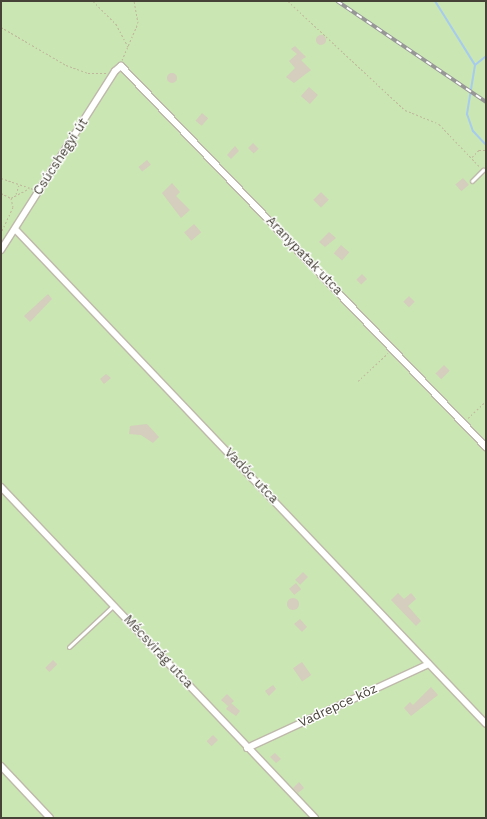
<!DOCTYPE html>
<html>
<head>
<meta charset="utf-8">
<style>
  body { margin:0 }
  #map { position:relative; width:487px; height:819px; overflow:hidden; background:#f3f1e8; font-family:"Work Sans",sans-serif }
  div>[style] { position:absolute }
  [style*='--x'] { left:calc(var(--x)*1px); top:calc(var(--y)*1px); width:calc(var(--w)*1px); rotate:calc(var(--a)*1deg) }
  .green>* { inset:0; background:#cae6b2; transform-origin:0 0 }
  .stream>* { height:2px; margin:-1px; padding:0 1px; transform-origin:1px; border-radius:1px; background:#a6cbee }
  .building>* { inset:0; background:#d5cdbd; transform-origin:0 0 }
  .round { border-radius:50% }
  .path>* { height:1px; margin-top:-0.5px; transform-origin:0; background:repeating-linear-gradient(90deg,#c0b69c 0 2px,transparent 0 4px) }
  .roads { filter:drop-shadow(1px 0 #bfb9ab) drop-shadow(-1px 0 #bfb9ab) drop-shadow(0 1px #bfb9ab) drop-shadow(0 -1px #bfb9ab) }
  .lane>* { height:3px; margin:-1.5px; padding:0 1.5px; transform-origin:1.5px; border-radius:1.5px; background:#fff }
  .street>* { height:6px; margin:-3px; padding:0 3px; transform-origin:3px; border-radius:3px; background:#fff }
  .rail>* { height:3.5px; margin-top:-1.75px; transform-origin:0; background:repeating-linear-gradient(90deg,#fff 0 6px,#979797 0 12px); box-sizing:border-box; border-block:1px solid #979797 }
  span { translate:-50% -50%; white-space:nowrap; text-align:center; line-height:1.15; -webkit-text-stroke:3px #fff; paint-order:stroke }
  .street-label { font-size:13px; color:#474237 }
  .frame { position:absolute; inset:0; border:2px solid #474237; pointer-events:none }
</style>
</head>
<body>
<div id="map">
  <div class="green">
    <i style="left:1px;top:1px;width:485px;height:817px"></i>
  </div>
  <div class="stream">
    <i style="--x:435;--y:1;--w:75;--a:58"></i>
    <i style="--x:475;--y:65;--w:50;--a:99.3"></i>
    <i style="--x:467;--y:114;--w:18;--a:71"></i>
    <i style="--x:473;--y:131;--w:19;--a:47"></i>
    <i style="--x:475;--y:65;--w:14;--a:-39"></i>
  </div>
  <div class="building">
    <i class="round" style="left:316px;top:35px;width:10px;height:10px"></i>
    <i style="clip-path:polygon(295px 46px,306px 57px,301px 60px,311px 70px,294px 83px,286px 77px,295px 68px,289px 61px,297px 54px,291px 49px)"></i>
    <i class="round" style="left:167px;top:73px;width:10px;height:10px"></i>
    <i style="left:309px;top:87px;width:12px;height:12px;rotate:42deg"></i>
    <i style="left:202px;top:113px;width:8px;height:10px;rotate:40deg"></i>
    <i style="left:253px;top:143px;width:8px;height:7px;rotate:45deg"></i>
    <i style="clip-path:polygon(235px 146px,239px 151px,231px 159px,227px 155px)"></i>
    <i style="left:147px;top:160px;width:6px;height:11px;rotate:51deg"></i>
    <i style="left:463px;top:178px;width:9px;height:10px;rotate:49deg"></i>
    <i style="clip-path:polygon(172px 183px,180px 192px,176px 196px,190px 210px,181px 218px,162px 193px)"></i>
    <i style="left:321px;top:192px;width:11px;height:11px;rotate:45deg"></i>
    <i style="left:194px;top:224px;width:11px;height:13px;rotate:49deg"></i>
    <i style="clip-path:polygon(329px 232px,336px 238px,325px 247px,319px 242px)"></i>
    <i style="left:341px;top:245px;width:11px;height:11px;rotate:41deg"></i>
    <i style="left:362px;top:274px;width:7px;height:8px;rotate:45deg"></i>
    <i style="clip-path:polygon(48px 294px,52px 299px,30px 322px,24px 316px)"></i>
    <i style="left:409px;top:296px;width:8px;height:8px;rotate:45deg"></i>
    <i style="left:444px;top:365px;width:8px;height:12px;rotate:45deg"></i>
    <i style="clip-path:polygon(106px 374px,111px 378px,104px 384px,100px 379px)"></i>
    <i style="clip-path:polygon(147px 424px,159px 437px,153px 443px,141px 435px,129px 434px,130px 426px)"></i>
    <i style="left:303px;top:572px;width:7px;height:11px;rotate:45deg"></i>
    <i style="left:296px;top:583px;width:8px;height:9px;rotate:50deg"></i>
    <i style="clip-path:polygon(398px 593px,404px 599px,411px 593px,416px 599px,408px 606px,421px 621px,416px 626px,391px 600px)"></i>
    <i class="round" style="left:287px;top:598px;width:12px;height:12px"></i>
    <i style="clip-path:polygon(300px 619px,307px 627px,302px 632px,294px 624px)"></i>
    <i style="left:53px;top:660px;width:6px;height:11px;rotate:45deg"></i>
    <i style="left:302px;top:662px;width:16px;height:11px;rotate:55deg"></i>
    <i style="clip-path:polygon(273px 685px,276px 689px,269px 696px,265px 691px)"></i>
    <i style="clip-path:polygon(431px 687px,438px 695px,411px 716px,404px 708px,410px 702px,413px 705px)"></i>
    <i style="clip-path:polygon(227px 694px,234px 701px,228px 706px,221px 700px)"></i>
    <i style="clip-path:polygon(231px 703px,240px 711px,236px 716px,226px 709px)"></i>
    <i style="left:213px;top:735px;width:7px;height:9px;rotate:45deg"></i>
    <i style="clip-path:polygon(275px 753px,281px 759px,276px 763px,270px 757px)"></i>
    <i style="clip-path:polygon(299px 782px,304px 788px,298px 793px,293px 788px)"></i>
  </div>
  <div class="path">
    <i style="--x:93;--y:1;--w:33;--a:45"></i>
    <i style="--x:116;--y:24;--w:26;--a:62"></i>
    <i style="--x:288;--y:1;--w:160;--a:43"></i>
    <i style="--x:405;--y:110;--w:37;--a:22"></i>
    <i style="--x:439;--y:124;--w:58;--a:46.4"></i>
    <i style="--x:1;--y:27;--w:75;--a:30.3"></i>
    <i style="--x:66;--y:65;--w:23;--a:20"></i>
    <i style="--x:88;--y:73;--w:18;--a:0"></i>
    <i style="--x:122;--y:60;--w:40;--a:-66.6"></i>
    <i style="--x:138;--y:23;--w:22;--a:-100"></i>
    <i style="--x:472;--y:157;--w:10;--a:-45"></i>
    <i style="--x:479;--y:150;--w:7;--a:0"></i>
    <i style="--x:1;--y:178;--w:34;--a:19"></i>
    <i style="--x:1;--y:193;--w:11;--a:27"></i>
    <i style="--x:11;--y:198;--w:9;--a:77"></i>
    <i style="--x:13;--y:207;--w:29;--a:115"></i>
    <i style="--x:16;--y:194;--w:9;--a:-72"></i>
    <i style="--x:11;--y:198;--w:21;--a:-28"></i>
    <i style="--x:358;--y:381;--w:41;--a:-43"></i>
    <i style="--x:468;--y:418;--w:25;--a:-43"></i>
  </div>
  <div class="roads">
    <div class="lane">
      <i style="--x:472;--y:181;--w:16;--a:-45"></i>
      <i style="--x:69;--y:647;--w:62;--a:-43"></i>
    </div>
    <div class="street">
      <i style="--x:15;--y:229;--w:683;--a:46.42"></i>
      <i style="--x:1;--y:250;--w:212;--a:-57.5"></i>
      <i style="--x:115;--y:71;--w:8;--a:-40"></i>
      <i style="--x:121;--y:66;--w:528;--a:46.23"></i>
      <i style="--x:1;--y:487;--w:456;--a:46.5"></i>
      <i style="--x:247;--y:748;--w:200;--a:-24.8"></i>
      <i style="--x:1;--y:766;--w:71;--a:46.7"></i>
    </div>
  </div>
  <div class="rail">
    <i style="--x:337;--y:1;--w:180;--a:34.1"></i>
  </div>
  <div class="street-label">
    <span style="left:61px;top:157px;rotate:-57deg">Csúcshegyi út</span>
    <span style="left:304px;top:256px;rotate:46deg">Aranypatak utca</span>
    <span style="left:251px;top:476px;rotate:46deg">Vadóc utca</span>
    <span style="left:158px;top:652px;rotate:47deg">Mécsvirág utca</span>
    <span style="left:338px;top:706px;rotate:-25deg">Vadrepce köz</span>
  </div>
  <div class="frame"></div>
</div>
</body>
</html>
